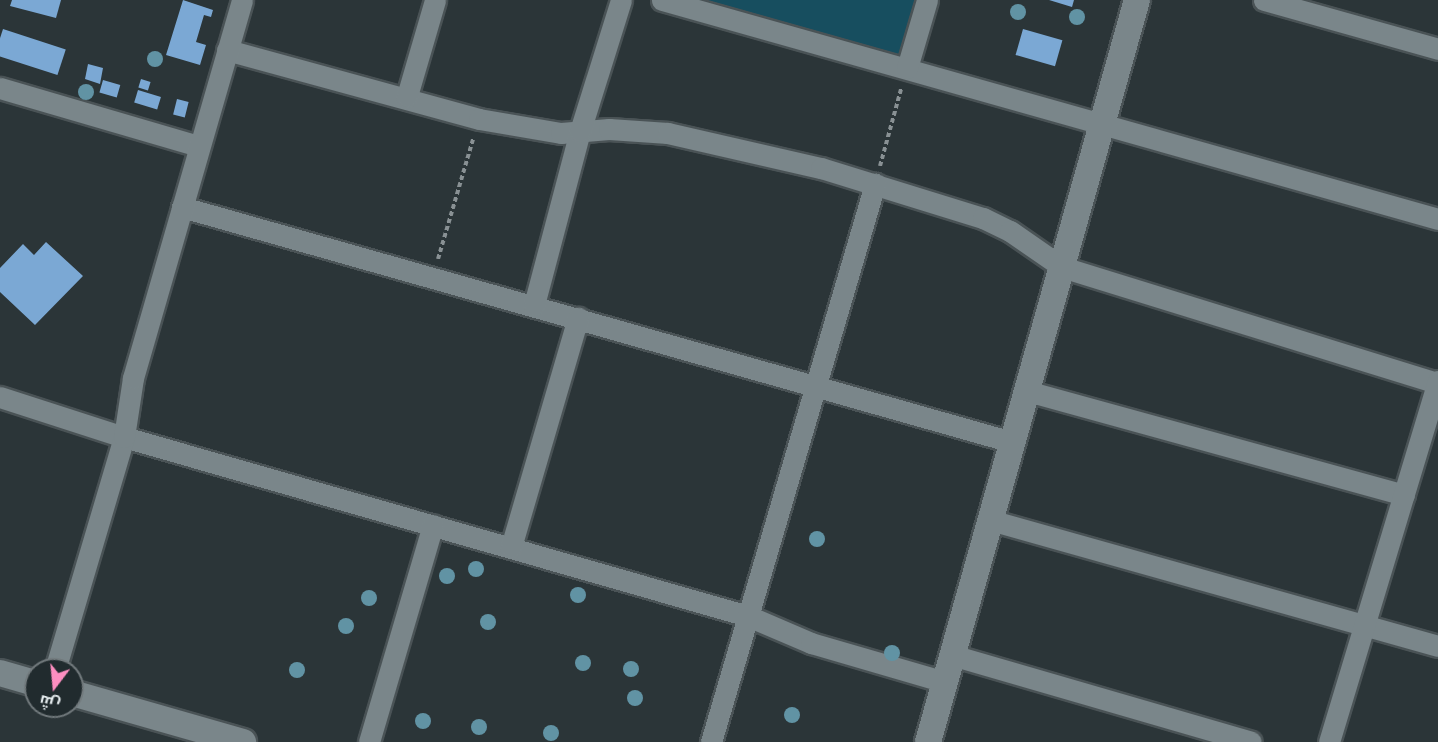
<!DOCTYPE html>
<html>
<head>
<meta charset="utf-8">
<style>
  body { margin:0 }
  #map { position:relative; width:1438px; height:742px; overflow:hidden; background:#2b3538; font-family:"Open Sans",Cairo,sans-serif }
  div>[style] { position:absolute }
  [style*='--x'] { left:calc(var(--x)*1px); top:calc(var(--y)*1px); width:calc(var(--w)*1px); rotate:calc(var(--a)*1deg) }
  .green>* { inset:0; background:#174e5f }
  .building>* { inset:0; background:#7ba8d4; transform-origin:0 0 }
  .path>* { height:4px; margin-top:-2px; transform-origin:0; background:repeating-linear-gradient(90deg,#899194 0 4.5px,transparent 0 7.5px) }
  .roads { filter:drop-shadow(2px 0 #4a5356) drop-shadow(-2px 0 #4a5356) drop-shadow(0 2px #4a5356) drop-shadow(0 -2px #4a5356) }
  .minor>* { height:21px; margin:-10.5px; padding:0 10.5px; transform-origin:10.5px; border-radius:10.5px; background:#7a868a }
  .tertiary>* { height:26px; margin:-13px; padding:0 13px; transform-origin:13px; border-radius:13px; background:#7a868a }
  .trees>* { width:16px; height:16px; margin:-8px; border-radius:50%; background:#6193a4 }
  span { translate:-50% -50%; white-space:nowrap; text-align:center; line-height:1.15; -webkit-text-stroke:6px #212b2e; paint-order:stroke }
  .north { position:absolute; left:24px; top:658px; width:60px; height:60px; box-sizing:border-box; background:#212b2e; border:2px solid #71797c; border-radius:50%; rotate:196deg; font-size:16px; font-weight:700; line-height:24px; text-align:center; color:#e8eff1 }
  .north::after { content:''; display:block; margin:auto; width:21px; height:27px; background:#fd8ec0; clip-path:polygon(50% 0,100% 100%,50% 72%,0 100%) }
</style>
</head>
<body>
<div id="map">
  <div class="green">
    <i style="clip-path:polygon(698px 0,916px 0,901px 57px)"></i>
  </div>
  <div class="building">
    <i style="clip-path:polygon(12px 0,61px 0,56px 18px,10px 6px)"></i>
    <i style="clip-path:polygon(183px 0,213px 10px,211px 17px,204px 15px,196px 42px,206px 45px,200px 65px,166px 55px)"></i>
    <i style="clip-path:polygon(1049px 0,1074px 0,1072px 7px)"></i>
    <i style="left:3px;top:29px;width:66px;height:27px;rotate:18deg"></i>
    <i style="left:1023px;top:29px;width:41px;height:27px;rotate:16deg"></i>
    <i style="clip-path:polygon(88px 64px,103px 68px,100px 84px,85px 79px)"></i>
    <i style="left:141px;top:79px;width:10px;height:9px;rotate:17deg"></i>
    <i style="left:103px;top:80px;width:18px;height:13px;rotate:16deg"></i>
    <i style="left:138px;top:90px;width:24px;height:13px;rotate:17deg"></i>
    <i style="left:177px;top:99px;width:12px;height:16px;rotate:14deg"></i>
    <i style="clip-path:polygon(46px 242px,83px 276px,35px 325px,0 292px,0 268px,23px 244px,34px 255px)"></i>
  </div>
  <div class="path">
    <i style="--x:880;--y:166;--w:80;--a:-74.7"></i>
    <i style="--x:438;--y:259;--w:125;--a:-73.7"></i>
  </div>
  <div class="roads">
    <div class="minor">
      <i style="--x:662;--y:0;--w:806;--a:15.76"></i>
      <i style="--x:1264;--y:0;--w:181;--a:15.7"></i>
      <i style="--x:227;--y:50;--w:261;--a:15.3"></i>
      <i style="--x:479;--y:119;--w:83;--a:9.7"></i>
      <i style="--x:561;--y:133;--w:48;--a:-4.8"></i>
      <i style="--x:609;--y:129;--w:59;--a:3.9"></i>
      <i style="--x:668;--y:133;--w:157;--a:12.9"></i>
      <i style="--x:821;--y:168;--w:170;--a:17.2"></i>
      <i style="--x:983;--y:218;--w:30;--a:26"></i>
      <i style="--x:1010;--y:231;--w:63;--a:34.7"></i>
      <i style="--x:1062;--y:267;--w:393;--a:17.2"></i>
      <i style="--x:907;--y:68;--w:71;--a:-73.6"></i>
      <i style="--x:0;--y:88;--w:206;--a:16.3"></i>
      <i style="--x:407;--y:96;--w:100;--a:-73.7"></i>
      <i style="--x:182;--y:207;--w:863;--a:15.81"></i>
      <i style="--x:534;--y:305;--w:180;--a:-75.2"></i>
      <i style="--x:580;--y:131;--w:137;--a:-72.6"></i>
      <i style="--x:1027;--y:391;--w:391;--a:15.4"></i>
      <i style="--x:0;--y:397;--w:130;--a:17.9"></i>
      <i style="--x:124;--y:437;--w:649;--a:16.01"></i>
      <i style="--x:748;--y:616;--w:69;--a:23.2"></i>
      <i style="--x:811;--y:643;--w:140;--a:16.2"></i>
      <i style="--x:990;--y:520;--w:465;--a:15.7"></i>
      <i style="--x:511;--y:547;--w:239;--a:-73.7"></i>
      <i style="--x:952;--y:655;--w:311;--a:16.2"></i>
      <i style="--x:55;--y:670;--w:243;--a:-73.5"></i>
      <i style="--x:124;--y:437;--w:60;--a:-81.3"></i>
      <i style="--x:133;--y:378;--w:393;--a:-73.9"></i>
      <i style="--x:369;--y:742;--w:226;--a:-73.6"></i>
      <i style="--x:711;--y:742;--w:582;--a:-73.62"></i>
      <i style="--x:1329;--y:742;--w:377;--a:-73.2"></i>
    </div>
    <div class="tertiary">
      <i style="--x:0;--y:673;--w:37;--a:16"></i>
      <i style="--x:72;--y:693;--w:178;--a:16"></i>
      <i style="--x:928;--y:742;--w:771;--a:-74.27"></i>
    </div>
  </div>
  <div class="trees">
    <i style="left:1018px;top:12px"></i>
    <i style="left:1077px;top:17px"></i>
    <i style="left:155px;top:59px"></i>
    <i style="left:86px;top:92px"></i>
    <i style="left:817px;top:539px"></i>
    <i style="left:476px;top:569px"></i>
    <i style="left:447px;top:576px"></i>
    <i style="left:578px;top:595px"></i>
    <i style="left:369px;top:598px"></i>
    <i style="left:488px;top:622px"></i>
    <i style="left:346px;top:626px"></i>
    <i style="left:892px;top:653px"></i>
    <i style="left:583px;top:663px"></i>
    <i style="left:631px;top:669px"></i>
    <i style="left:297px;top:670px"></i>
    <i style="left:635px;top:698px"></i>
    <i style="left:792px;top:715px"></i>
    <i style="left:423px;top:721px"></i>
    <i style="left:479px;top:727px"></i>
    <i style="left:551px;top:733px"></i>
  </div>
  <div class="north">ش</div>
</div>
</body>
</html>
